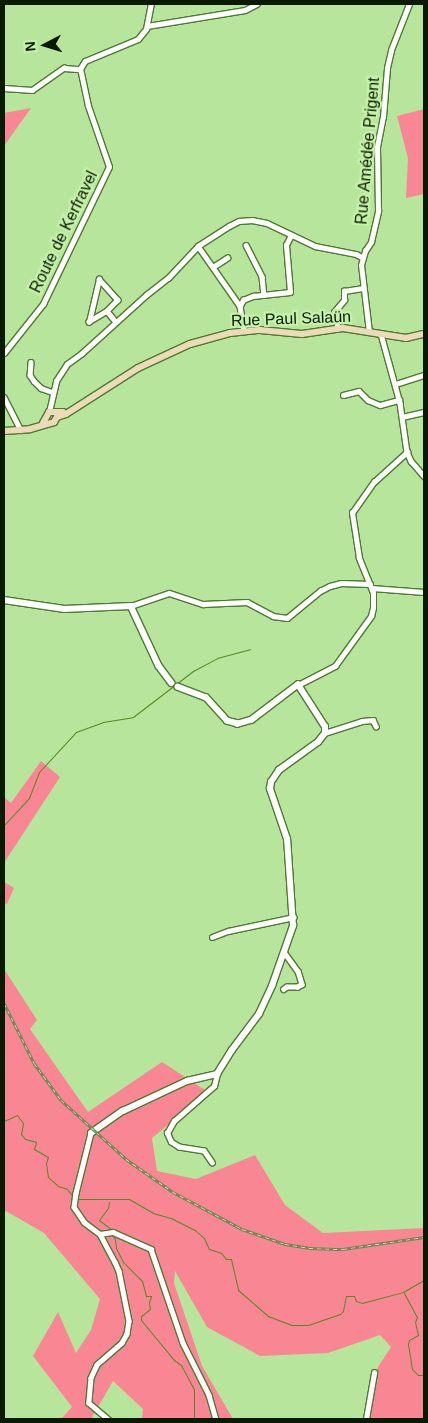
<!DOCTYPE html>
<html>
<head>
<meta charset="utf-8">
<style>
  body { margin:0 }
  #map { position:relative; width:428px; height:1423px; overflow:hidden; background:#b8e59c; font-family:Helvetica,sans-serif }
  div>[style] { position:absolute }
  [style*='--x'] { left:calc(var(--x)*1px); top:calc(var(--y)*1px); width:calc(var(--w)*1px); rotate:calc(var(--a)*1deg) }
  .green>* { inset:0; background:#f98693 }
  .stream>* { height:1px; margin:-0.5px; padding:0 0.5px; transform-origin:0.5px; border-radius:0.5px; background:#538a24 }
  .roads { filter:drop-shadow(1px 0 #507833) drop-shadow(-1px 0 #507833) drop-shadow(0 1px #507833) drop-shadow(0 -1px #507833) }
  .minor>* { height:4.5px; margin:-2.25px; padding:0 2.25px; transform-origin:2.25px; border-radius:2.25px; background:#fff }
  .tertiary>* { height:5.5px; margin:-2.75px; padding:0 2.75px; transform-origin:2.75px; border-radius:2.75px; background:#fff }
  .secondary>* { height:6px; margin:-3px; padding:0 3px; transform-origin:3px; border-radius:3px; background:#ecdab9 }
  .rail>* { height:3px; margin-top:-1.5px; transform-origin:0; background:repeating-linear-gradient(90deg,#c5f2a8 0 4px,#678754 0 8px); box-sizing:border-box; border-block:1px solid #678754 }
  span { translate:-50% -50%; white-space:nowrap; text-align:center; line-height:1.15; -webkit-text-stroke:4.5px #c5f2a8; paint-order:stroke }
  .street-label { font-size:16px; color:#0a1a01 }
  .frame { position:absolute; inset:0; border:5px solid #0a1a01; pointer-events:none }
  .north { position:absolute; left:20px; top:20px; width:50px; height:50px; -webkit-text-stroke:4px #c5f2a8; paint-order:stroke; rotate:265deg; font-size:14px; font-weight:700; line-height:20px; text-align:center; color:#0a1a01 }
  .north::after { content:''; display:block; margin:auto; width:18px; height:22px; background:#0a1a01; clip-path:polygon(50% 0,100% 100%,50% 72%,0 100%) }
</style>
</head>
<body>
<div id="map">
  <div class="green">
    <i style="clip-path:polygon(31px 108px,4px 146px,4px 113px)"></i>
    <i style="clip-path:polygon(424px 109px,424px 194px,406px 198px,408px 158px,397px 116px)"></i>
    <i style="clip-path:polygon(41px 761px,60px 777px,4px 863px,4px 797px,11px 803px)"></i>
    <i style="clip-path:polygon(4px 882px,14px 888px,7px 904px,4px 903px)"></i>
    <i style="clip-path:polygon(4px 969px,37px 1020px,30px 1029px,88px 1112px,162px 1062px,208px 1092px,152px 1138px,157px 1171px,196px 1179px,255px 1155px,285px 1205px,323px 1233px,424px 1228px,424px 1419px,366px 1419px,378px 1367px,391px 1347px,380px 1335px,328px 1353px,260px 1356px,207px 1327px,175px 1271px,174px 1283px,202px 1366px,233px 1419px,142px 1419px,143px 1409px,113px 1381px,91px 1419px,61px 1419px,72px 1407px,33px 1356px,58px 1312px,76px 1353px,91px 1330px,100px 1299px,44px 1233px,4px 1210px)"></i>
  </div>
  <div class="stream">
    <i style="--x:4;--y:825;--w:37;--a:-47"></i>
    <i style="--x:29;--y:798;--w:28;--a:-69"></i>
    <i style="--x:39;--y:772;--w:54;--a:-47.2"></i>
    <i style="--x:76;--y:732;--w:29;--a:-20"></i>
    <i style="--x:103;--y:722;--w:30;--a:-9"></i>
    <i style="--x:133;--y:717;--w:76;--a:-37.5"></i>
    <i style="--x:193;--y:671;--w:27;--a:-28"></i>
    <i style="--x:217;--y:658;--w:34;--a:-15"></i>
    <i style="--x:4;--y:1121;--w:14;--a:-25"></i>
    <i style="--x:17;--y:1115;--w:10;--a:53"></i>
    <i style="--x:23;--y:1123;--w:11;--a:100"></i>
    <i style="--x:21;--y:1134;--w:6;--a:51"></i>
    <i style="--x:25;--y:1139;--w:11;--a:15"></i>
    <i style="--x:36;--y:1142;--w:7;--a:106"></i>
    <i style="--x:34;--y:1149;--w:16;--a:30"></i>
    <i style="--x:48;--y:1157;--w:6;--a:108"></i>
    <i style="--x:46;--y:1163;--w:14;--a:82"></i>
    <i style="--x:48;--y:1177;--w:13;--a:42"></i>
    <i style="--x:58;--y:1186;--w:9;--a:18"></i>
    <i style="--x:67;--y:1189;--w:11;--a:52"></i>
    <i style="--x:78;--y:1199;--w:51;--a:0"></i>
    <i style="--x:129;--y:1199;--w:28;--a:30"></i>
    <i style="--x:153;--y:1213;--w:19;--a:16"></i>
    <i style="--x:171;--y:1218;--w:27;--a:27"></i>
    <i style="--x:195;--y:1230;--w:12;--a:42"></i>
    <i style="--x:204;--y:1238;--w:12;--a:66"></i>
    <i style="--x:209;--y:1249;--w:13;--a:18"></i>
    <i style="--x:221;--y:1253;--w:8;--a:50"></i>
    <i style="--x:226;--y:1259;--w:5;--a:0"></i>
    <i style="--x:231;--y:1259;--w:32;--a:77"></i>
    <i style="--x:238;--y:1290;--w:40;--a:41"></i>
    <i style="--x:268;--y:1316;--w:26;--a:21"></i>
    <i style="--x:292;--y:1325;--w:16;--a:0"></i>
    <i style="--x:308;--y:1325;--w:34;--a:-19"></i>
    <i style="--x:340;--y:1314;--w:4;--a:-45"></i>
    <i style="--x:343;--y:1311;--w:15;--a:-79"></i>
    <i style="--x:346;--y:1296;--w:8;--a:0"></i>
    <i style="--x:354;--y:1296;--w:5;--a:68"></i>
    <i style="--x:356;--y:1301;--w:6;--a:18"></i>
    <i style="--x:362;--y:1303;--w:42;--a:-15"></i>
    <i style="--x:403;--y:1292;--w:24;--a:-30"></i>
    <i style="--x:109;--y:1202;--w:6;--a:99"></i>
    <i style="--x:108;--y:1208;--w:15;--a:127"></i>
    <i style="--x:99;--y:1220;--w:15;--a:37"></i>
    <i style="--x:112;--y:1235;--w:5;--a:53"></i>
    <i style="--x:115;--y:1239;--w:9;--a:84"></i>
    <i style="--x:116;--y:1248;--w:16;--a:63"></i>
    <i style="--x:123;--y:1262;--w:27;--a:45"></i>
    <i style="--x:142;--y:1281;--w:16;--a:75"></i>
    <i style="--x:146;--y:1296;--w:5;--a:0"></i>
    <i style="--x:151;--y:1296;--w:7;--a:106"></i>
    <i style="--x:149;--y:1303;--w:6;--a:81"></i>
    <i style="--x:150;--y:1309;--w:11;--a:142"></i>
    <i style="--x:141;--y:1316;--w:4;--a:90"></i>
    <i style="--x:141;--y:1320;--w:52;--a:50.5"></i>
    <i style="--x:174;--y:1360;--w:9;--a:36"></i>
    <i style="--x:181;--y:1365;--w:27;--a:62"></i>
    <i style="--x:194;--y:1389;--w:30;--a:90"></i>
    <i style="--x:404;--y:1293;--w:27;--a:62"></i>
    <i style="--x:417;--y:1317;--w:5;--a:112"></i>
    <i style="--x:415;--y:1322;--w:13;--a:77"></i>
    <i style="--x:418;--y:1335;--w:10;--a:151"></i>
    <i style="--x:409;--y:1340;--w:4;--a:104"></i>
    <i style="--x:408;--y:1344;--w:25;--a:81"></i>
    <i style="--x:412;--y:1369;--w:8;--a:45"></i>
    <i style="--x:418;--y:1375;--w:6;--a:0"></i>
    <i style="--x:423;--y:1419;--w:3;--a:-72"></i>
  </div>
  <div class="roads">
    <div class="minor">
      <i style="--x:147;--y:26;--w:99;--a:-9.3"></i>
      <i style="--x:245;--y:10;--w:13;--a:-27"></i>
      <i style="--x:4;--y:88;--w:28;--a:4"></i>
      <i style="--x:32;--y:90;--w:39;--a:-35"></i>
      <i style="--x:64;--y:68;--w:16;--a:4"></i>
      <i style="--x:246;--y:245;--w:36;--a:63"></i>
      <i style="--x:262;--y:277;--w:18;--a:84"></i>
      <i style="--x:198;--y:246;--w:73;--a:55"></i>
      <i style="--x:240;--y:306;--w:25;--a:81"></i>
      <i style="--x:213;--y:267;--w:17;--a:-33"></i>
      <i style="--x:240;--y:306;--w:7;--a:-63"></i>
      <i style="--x:243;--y:300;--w:11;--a:-22"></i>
      <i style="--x:253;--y:296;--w:37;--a:-6"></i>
      <i style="--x:290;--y:292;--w:47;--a:-94.9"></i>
      <i style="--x:286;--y:245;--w:11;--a:-63"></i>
      <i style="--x:107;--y:311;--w:21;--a:149"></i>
      <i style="--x:89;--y:322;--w:44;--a:-76.9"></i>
      <i style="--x:99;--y:279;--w:28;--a:48"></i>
      <i style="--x:118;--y:300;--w:16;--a:135"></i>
      <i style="--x:107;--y:311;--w:14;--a:51"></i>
      <i style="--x:338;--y:329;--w:17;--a:-103"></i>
      <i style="--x:334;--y:312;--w:16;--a:-50"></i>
      <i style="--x:344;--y:300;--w:9;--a:-90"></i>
      <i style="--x:344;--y:291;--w:19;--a:-9"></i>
      <i style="--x:369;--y:332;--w:67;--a:-96.8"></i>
      <i style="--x:361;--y:265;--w:15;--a:-74"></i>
      <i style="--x:365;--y:251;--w:11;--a:-56"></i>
      <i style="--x:371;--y:242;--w:32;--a:-77"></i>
      <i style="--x:378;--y:211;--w:64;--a:-90.9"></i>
      <i style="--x:377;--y:147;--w:31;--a:-79"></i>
      <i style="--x:383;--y:117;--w:49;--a:-85.3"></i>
      <i style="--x:387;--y:68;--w:18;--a:-77"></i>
      <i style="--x:391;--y:50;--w:49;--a:-68.6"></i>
      <i style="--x:381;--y:334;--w:72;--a:74.6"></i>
      <i style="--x:400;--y:403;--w:49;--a:81.9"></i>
      <i style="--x:407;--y:452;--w:10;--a:66"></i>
      <i style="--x:411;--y:461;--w:20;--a:49"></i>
      <i style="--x:4;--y:353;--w:63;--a:-51.5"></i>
      <i style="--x:43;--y:304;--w:152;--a:-64.3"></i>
      <i style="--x:109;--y:167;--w:65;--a:-109"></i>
      <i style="--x:88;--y:106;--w:38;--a:-102"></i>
      <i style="--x:80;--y:69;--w:9;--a:-58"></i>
      <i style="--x:85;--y:61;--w:57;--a:-22.5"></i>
      <i style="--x:138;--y:39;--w:13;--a:-51"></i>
      <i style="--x:146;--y:29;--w:25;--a:-79"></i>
      <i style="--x:31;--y:362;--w:13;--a:94"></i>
      <i style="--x:30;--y:375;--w:7;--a:56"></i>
      <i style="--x:34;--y:381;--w:10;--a:45"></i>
      <i style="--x:41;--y:388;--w:12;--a:20"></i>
      <i style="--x:396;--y:384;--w:29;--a:-18"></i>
      <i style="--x:343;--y:395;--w:16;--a:-14"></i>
      <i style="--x:359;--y:391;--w:13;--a:45"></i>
      <i style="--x:368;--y:400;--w:13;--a:23"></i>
      <i style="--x:380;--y:405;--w:20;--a:-15"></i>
      <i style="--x:4;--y:397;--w:37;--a:63"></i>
      <i style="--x:49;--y:412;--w:32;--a:-77"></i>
      <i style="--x:56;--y:381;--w:20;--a:-57"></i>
      <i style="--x:67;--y:364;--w:17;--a:-36"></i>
      <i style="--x:81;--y:354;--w:88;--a:-42.2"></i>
      <i style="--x:146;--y:295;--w:28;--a:-38"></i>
      <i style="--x:168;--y:278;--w:44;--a:-46.8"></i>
      <i style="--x:198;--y:246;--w:37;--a:-33"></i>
      <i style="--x:229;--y:226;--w:11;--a:-27"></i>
      <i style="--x:239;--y:221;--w:13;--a:-4"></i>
      <i style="--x:252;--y:220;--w:15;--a:11"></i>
      <i style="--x:267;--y:223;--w:53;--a:25.6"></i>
      <i style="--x:315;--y:246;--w:42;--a:11"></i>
      <i style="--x:356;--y:254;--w:7;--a:27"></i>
      <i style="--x:402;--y:417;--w:23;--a:-13"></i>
      <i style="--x:372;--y:588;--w:52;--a:4.4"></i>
      <i style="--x:131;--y:606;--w:40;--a:-18.9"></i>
      <i style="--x:169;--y:593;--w:36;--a:18"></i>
      <i style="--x:203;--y:604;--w:44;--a:-2.6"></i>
      <i style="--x:247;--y:602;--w:30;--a:28"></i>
      <i style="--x:273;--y:616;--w:14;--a:8"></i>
      <i style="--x:287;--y:618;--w:43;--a:-39.3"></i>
      <i style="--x:320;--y:591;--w:11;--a:-27"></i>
      <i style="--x:330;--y:586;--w:11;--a:-15"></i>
      <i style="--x:341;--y:583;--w:29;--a:2"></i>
      <i style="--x:298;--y:685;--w:42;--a:-27.2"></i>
      <i style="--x:335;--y:666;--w:62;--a:-54.2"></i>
      <i style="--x:371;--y:616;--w:8;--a:-76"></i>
      <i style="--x:373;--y:608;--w:15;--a:-90"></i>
      <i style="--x:373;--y:593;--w:38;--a:-112"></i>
      <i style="--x:359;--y:558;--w:46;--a:-98.8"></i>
      <i style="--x:352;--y:513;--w:38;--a:-55"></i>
      <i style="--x:374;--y:482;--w:45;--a:-42.3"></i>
      <i style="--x:325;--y:733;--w:39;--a:-18"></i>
      <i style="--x:362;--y:721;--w:11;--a:-5"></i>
      <i style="--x:373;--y:720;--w:7;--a:63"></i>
      <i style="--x:212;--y:937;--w:17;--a:-21"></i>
      <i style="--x:228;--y:931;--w:67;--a:-12"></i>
      <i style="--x:284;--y:952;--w:24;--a:54"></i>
      <i style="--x:298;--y:971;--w:14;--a:73"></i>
      <i style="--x:302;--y:984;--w:5;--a:143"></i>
      <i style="--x:298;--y:987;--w:11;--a:180"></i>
      <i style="--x:287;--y:987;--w:4;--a:146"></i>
      <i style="--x:91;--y:1133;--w:62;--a:104"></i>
      <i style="--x:76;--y:1193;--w:14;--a:98"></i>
      <i style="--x:74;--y:1207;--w:18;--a:56"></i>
      <i style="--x:84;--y:1222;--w:20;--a:37"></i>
      <i style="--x:100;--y:1234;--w:32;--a:62"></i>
      <i style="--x:115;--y:1262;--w:10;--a:66"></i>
      <i style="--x:119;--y:1271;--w:51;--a:78.7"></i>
      <i style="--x:129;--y:1321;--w:13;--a:99"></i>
      <i style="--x:127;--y:1334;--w:10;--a:119"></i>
      <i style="--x:122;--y:1343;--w:33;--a:139"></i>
      <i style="--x:97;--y:1365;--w:14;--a:115"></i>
      <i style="--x:91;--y:1378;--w:25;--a:95"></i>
      <i style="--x:89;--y:1403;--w:25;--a:40"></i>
      <i style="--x:212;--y:1163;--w:14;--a:-124"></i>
      <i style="--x:204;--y:1151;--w:25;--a:-171"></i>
      <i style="--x:179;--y:1147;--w:9;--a:-148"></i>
      <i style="--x:171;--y:1142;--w:10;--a:-114"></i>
      <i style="--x:167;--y:1133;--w:14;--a:-60"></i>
      <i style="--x:174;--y:1121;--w:53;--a:-41.2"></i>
      <i style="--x:214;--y:1086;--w:12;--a:-76"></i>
      <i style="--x:100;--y:1234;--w:13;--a:-9"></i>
      <i style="--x:113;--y:1232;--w:42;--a:24.1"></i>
      <i style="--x:151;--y:1249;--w:99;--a:71.2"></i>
      <i style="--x:183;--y:1343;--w:58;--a:63.4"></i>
      <i style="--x:209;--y:1395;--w:25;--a:74"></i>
      <i style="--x:366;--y:1419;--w:47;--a:-80.1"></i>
    </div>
    <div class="tertiary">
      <i style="--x:4;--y:600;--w:61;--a:8.5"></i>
      <i style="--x:64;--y:609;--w:67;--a:-2.6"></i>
      <i style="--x:131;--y:606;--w:66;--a:65"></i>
      <i style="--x:159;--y:666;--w:21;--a:53"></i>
      <i style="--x:91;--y:1133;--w:39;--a:-35"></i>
      <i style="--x:123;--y:1111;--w:71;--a:-25.1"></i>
      <i style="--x:187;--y:1081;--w:31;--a:-13"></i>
      <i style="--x:217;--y:1074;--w:28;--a:-58"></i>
      <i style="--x:232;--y:1050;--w:45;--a:-53.1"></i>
      <i style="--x:259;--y:1014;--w:31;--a:-65"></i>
      <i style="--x:272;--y:986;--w:64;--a:-70.7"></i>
      <i style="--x:293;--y:926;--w:87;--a:-93.9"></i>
      <i style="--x:287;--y:839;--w:53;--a:-108.8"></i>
      <i style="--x:270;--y:789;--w:7;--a:-82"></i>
      <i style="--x:271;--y:782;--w:14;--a:-56"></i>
      <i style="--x:279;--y:770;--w:48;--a:-35.7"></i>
      <i style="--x:318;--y:742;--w:11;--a:-52"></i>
      <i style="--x:325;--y:733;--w:6;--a:-90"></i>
      <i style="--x:325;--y:727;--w:50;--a:-122.7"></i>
      <i style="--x:298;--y:685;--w:58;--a:142.7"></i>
      <i style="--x:252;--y:720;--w:15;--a:164"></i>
      <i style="--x:238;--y:724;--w:11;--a:-165"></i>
      <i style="--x:227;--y:721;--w:31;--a:-132"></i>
      <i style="--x:206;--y:698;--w:30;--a:-159"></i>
    </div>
    <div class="secondary">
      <i style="--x:43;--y:423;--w:13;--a:-61"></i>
      <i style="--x:49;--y:412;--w:14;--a:0"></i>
      <i style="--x:4;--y:431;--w:26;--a:-4"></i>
      <i style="--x:30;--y:429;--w:25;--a:-16"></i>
      <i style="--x:54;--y:422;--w:6;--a:-59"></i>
      <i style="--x:57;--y:417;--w:9;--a:-18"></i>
      <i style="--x:66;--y:414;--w:85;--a:-32.6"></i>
      <i style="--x:138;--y:368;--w:57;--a:-24.8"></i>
      <i style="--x:190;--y:344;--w:41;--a:-15.4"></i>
      <i style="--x:230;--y:333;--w:30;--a:-6"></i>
      <i style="--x:260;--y:330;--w:42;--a:5.4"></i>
      <i style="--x:302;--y:334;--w:41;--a:-8.3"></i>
      <i style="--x:343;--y:328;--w:64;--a:9"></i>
      <i style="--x:406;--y:338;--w:18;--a:-13"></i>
    </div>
  </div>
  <div class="rail">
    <i style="--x:4;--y:1003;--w:67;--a:63.4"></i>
    <i style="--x:34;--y:1063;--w:46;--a:53.9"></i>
    <i style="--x:61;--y:1100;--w:88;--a:42.2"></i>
    <i style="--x:126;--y:1159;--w:57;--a:35.1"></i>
    <i style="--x:173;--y:1192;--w:78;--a:28.2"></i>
    <i style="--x:242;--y:1229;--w:46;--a:19.2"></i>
    <i style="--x:285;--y:1244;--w:24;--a:9"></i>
    <i style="--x:309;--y:1248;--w:34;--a:2"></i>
    <i style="--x:343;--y:1249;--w:82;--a:-8.4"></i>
  </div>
  <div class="street-label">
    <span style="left:368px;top:151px;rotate:-85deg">Rue Amédée Prigent</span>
    <span style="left:64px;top:232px;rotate:-64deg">Route de Kerfravel</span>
    <span style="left:291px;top:319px;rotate:-2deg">Rue Paul Salaün</span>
  </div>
  <div class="frame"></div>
  <div class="north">N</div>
</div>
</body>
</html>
